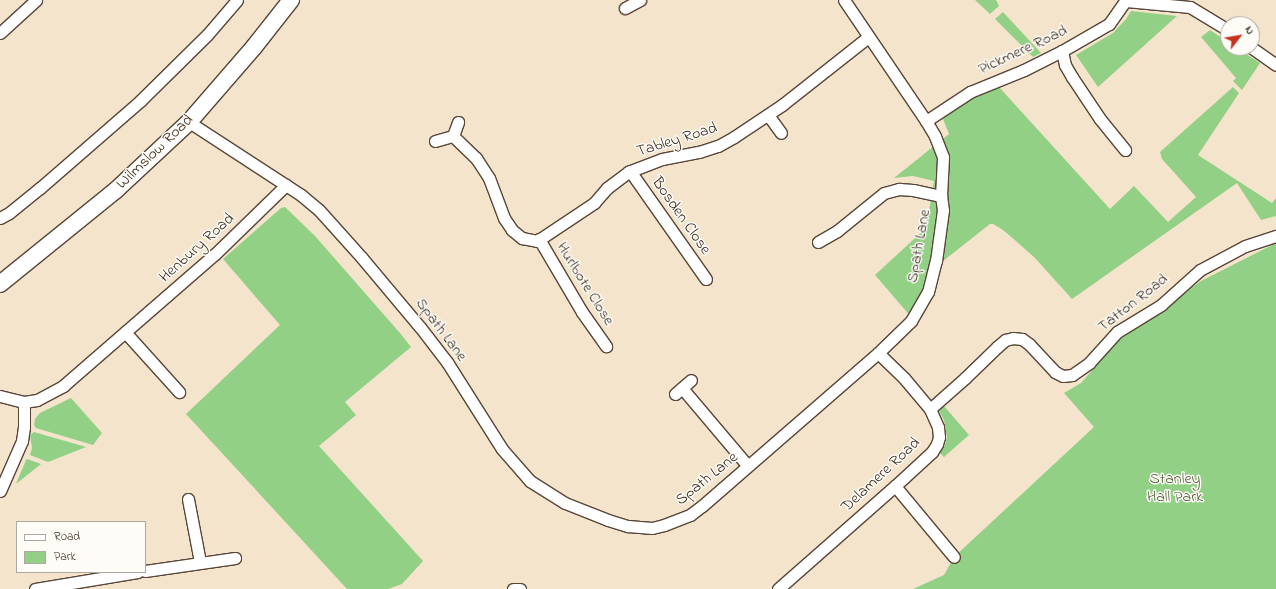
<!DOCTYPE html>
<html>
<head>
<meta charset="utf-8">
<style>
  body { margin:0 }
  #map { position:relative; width:1276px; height:589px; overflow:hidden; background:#f4e4cb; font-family:"Indie Flower",sans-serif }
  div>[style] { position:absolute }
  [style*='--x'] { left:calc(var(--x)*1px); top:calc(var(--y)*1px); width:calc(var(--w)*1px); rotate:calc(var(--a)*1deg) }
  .green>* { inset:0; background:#92d086 }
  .roads { filter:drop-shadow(1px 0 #574638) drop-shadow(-1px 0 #574638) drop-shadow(0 1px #574638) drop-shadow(0 -1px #574638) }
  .minor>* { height:11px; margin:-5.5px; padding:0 5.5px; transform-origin:5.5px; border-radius:5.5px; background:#fff }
  .secondary>* { height:16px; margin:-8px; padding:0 8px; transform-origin:8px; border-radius:8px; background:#fff }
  span { translate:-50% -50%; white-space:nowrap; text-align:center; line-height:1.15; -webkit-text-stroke:3px #fdfcf7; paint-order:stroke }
  .street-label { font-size:16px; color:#3b2a1e }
  .park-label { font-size:16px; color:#555c3d }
  .legend { position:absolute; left:16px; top:521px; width:130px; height:52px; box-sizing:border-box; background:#fdfcf7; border:1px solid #afa8a0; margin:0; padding:5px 7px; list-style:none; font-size:12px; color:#3b2a1e }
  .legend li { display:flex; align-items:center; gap:8px; height:20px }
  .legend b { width:20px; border:1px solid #afa8a0 }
  .north { position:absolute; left:1220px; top:16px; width:40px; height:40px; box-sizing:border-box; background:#fdfcf7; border:1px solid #afa8a0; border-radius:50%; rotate:59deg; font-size:11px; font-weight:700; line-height:16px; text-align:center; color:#3b2a1e }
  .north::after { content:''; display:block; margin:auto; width:14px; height:18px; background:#c8321e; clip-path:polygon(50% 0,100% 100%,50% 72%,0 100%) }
</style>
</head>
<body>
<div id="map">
  <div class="green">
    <i style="clip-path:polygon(975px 0,996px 0,999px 6px,990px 14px)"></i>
    <i style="clip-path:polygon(1131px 11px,1177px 16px,1098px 87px,1076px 55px,1113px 33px,1126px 19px)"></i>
    <i style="clip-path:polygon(1003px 12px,1041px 53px,1033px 57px,995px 19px)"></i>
    <i style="clip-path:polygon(1210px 30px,1228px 42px,1228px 48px,1237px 48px,1260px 63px,1242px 90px,1233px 81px,1236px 78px,1201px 37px)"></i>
    <i style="clip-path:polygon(999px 87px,1110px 209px,1134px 186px,1168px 222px,1196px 197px,1162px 159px,1160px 152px,1233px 87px,1239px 93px,1198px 155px,1272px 203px,1276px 198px,1276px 216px,1261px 220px,1237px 183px,1072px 299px,1035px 258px,1016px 241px,1003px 230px,993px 224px,990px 224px,938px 265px,912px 318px,875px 275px,926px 228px,934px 181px,913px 176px,894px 178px,949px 134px,941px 114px,973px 95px)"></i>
    <i style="clip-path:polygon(285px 207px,315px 236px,400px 333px,411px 347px,345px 402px,356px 415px,319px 446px,423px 561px,402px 584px,388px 589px,347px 589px,186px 414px,280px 325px,223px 259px,281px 208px)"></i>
    <i style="clip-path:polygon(1276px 243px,1276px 589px,913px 589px,944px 575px,954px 557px,1094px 427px,1064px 393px,1081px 383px,1119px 340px,1201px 281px)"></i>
    <i style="clip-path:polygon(71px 398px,102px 433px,93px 445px,36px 428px,34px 425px,35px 419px,40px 413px)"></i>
    <i style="clip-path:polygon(944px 406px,969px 435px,944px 457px,939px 452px,945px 445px,947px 437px,944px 420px,939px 411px)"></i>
    <i style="clip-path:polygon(34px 432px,86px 447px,48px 462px,30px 455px,32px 448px,30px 435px)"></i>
    <i style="clip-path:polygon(27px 459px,41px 464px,16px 484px,26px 460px)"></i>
  </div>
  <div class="roads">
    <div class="minor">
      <i style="--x:1126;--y:1;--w:64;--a:5.4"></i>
      <i style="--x:1190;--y:7;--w:44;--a:31.2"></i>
      <i style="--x:625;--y:8;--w:17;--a:-28"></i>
      <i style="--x:0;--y:33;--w:49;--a:-42.5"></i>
      <i style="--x:1252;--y:48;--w:29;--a:35"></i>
      <i style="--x:1062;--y:51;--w:14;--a:78"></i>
      <i style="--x:1065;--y:65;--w:14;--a:60"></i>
      <i style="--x:1072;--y:77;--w:50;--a:56.3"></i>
      <i style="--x:1100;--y:119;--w:40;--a:51"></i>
      <i style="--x:768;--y:115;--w:22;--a:54"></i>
      <i style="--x:926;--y:121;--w:53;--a:-33.4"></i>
      <i style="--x:970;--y:92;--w:58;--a:-22.2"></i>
      <i style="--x:1024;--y:70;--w:42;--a:-26.6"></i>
      <i style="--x:1062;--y:51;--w:54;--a:-29.9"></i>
      <i style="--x:1109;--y:24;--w:29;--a:-55"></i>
      <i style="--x:189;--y:122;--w:134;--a:33.1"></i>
      <i style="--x:301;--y:195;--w:23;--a:40"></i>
      <i style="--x:319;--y:210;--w:64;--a:48.1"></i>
      <i style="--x:362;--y:258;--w:90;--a:50"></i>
      <i style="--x:420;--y:327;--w:44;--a:52.4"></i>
      <i style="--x:447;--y:362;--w:103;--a:57.7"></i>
      <i style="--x:502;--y:449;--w:43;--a:48.8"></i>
      <i style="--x:530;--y:481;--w:41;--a:32.2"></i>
      <i style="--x:565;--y:503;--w:46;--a:21.6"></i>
      <i style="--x:608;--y:520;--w:21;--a:17"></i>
      <i style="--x:628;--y:526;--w:24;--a:5"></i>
      <i style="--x:652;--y:528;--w:12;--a:-14"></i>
      <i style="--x:664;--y:525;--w:28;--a:-21"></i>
      <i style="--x:690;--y:515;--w:15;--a:-37"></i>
      <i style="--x:702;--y:506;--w:233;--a:-41"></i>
      <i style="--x:878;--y:353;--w:46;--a:-44.1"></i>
      <i style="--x:911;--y:321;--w:34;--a:-60"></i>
      <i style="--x:928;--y:292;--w:32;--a:-76"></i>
      <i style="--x:936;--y:261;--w:51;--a:-82.2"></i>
      <i style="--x:943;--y:210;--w:14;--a:-98"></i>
      <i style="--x:941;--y:196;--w:39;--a:-87"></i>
      <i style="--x:943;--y:157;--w:22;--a:-111"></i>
      <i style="--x:935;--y:136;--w:17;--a:-121"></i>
      <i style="--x:926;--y:121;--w:146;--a:-124.1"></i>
      <i style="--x:453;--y:136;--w:32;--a:44"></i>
      <i style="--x:476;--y:158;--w:24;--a:57"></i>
      <i style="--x:489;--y:178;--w:43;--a:69.4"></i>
      <i style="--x:504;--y:218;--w:14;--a:56"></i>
      <i style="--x:512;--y:230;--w:13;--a:39"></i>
      <i style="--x:522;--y:238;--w:15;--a:11"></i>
      <i style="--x:537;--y:241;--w:69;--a:-33.7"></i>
      <i style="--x:594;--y:203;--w:20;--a:-49"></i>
      <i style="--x:607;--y:188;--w:26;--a:-37"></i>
      <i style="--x:628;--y:172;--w:36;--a:-21"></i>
      <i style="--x:662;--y:159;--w:38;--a:-11"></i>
      <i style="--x:699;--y:152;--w:20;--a:-18"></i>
      <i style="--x:718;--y:146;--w:18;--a:-29"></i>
      <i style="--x:734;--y:137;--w:58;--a:-33.7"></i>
      <i style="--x:782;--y:105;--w:110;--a:-38.3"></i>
      <i style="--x:435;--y:141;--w:19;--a:-16"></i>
      <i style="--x:453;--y:136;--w:15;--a:-70"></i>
      <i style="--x:630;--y:171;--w:132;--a:54.9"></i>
      <i style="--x:0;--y:218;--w:10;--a:-29"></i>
      <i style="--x:9;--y:213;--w:40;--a:-39"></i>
      <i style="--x:40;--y:188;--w:133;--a:-41"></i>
      <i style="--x:140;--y:101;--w:94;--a:-44.6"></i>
      <i style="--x:207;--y:35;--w:46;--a:-49.4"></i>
      <i style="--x:539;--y:239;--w:85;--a:59.5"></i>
      <i style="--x:582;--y:312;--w:42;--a:54.8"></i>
      <i style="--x:818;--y:242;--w:22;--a:-30"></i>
      <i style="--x:837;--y:231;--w:60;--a:-39"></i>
      <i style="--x:884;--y:193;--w:16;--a:-15"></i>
      <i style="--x:899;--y:189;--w:14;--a:4"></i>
      <i style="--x:913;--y:190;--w:29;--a:12"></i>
      <i style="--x:125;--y:332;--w:81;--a:48"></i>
      <i style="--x:682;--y:388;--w:102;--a:49.8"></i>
      <i style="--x:675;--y:394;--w:21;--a:-41"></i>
      <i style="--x:0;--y:396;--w:25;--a:14"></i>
      <i style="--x:24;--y:402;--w:13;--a:-9"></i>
      <i style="--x:37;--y:400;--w:30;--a:-28"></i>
      <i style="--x:63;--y:386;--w:201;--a:-41"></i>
      <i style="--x:215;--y:254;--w:99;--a:-44.2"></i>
      <i style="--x:930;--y:409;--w:47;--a:-41.5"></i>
      <i style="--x:965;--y:378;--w:45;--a:-44.1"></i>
      <i style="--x:997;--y:347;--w:11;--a:-41"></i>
      <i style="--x:1005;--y:340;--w:8;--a:-14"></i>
      <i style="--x:1013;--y:338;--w:9;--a:6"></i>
      <i style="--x:1022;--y:339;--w:9;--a:36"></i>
      <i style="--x:1029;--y:344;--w:38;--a:47"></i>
      <i style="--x:1055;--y:372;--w:9;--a:27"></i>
      <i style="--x:1063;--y:376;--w:9;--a:-6"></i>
      <i style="--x:1072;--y:375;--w:21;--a:-35"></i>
      <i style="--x:1089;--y:363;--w:42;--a:-47.9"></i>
      <i style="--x:1117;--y:332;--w:52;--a:-31.5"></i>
      <i style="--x:1161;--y:305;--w:52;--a:-41.9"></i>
      <i style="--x:1200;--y:270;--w:51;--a:-28.1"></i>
      <i style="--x:1245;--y:246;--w:33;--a:-18"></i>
      <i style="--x:895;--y:486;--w:92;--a:50.3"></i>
      <i style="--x:0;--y:491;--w:55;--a:-66.3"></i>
      <i style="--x:22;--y:441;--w:14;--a:-82"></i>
      <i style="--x:24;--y:427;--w:25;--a:-90"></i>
      <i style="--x:188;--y:499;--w:64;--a:79.2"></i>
      <i style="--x:145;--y:571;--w:91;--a:-8.2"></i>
      <i style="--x:35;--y:589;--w:104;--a:-9.4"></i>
      <i style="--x:513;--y:589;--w:7;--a:0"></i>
      <i style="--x:778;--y:589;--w:156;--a:-41.4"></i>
      <i style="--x:895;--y:486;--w:50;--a:-42.6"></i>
      <i style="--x:932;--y:452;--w:9;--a:-58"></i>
      <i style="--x:937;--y:444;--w:7;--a:-74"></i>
      <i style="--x:939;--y:437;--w:10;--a:-96"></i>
      <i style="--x:938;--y:427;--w:20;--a:-114"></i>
      <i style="--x:930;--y:409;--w:40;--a:-130"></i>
      <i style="--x:904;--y:378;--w:36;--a:-136"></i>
    </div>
    <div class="secondary">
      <i style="--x:0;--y:284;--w:148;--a:-39"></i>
      <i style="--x:115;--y:191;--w:101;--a:-43"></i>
      <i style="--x:189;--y:122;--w:99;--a:-49.1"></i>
      <i style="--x:254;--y:47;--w:60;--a:-51.8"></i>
    </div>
  </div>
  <div class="street-label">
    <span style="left:1023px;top:50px;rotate:-25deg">Pickmere Road</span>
    <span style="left:677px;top:140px;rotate:-17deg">Tabley Road</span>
    <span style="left:155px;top:152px;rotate:-44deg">Wilmslow Road</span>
    <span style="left:681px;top:216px;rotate:55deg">Bosden Close</span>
    <span style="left:919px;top:246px;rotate:-80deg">Spath Lane</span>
    <span style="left:197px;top:248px;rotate:-42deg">Henbury Road</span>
    <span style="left:585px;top:284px;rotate:58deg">Hurlbote Close</span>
    <span style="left:1133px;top:303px;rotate:-38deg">Tatton Road</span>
    <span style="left:441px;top:330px;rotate:53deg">Spath Lane</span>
    <span style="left:881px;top:475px;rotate:-43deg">Delamere Road</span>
    <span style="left:707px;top:479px;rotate:-39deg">Spath Lane</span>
  </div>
  <div class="park-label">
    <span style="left:1175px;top:488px">Stanley<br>Hall Park</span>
  </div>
  <ul class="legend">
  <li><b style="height:5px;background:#fff"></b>Road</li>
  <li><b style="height:11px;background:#92d086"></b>Park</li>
  </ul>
  <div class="north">N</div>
</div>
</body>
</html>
